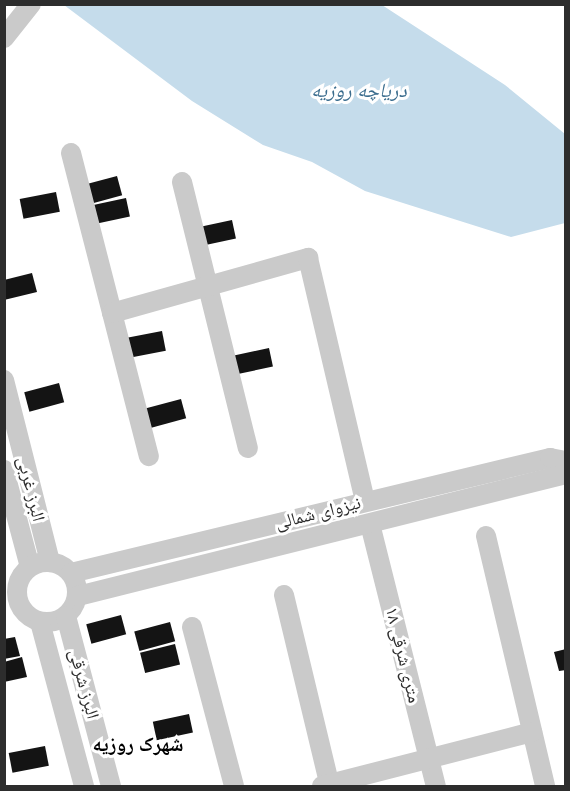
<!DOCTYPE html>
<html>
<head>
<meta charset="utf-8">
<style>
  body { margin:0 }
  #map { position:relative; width:570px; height:791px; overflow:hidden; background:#fff; font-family:"PT Sans","Noto Naskh Arabic",sans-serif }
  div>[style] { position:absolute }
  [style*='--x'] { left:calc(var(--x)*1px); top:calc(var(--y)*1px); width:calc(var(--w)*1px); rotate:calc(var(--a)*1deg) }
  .water>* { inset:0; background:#c5dceb }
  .building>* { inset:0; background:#141414; transform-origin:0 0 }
  .minor>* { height:20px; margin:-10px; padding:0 10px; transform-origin:10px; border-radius:10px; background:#cacaca }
  .minor>.ring { margin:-10px; padding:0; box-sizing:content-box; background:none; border:20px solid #cacaca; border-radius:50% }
  span { translate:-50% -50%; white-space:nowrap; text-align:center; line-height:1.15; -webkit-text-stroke:6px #fff; paint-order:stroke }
  .street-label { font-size:18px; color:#2d2d2d }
  .water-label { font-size:20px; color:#3b6d8e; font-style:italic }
  .neighbourhood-label { font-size:20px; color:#000; font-weight:700 }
  .frame { position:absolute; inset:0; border:6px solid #2d2d2d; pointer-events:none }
</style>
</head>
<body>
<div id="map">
  <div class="water">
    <i style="clip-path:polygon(64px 5px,382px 5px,505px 85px,565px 134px,565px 223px,511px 237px,365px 191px,312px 162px,263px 145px,192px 101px)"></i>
  </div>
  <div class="building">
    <i style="left:117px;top:176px;width:20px;height:37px;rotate:75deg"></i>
    <i style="left:56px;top:192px;width:20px;height:37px;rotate:79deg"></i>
    <i style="left:126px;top:198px;width:19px;height:37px;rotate:78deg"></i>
    <i style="left:232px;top:220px;width:19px;height:37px;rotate:78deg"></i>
    <i style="clip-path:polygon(32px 273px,37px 292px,4px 300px,4px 280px)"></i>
    <i style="left:162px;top:331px;width:20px;height:37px;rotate:79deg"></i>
    <i style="left:269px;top:348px;width:19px;height:37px;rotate:78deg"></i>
    <i style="left:59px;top:383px;width:20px;height:36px;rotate:75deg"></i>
    <i style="left:181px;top:399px;width:20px;height:37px;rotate:75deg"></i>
    <i style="left:121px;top:615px;width:20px;height:36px;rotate:75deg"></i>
    <i style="left:170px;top:622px;width:20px;height:37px;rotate:75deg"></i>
    <i style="clip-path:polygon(15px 637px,20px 656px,4px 659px,4px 639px)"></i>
    <i style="left:175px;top:644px;width:21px;height:36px;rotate:76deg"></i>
    <i style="clip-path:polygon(566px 649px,566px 670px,559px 671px,554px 652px)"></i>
    <i style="clip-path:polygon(22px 657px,27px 677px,4px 682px,4px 662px)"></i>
    <i style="left:189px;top:714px;width:19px;height:37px;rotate:78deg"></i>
    <i style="left:45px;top:746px;width:20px;height:37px;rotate:79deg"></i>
  </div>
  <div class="minor">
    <i style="--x:4;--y:38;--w:43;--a:-51.5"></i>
    <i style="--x:71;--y:153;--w:313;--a:75.6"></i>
    <i style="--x:182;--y:182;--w:274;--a:76.1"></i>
    <i style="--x:112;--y:313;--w:204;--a:-15.7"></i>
    <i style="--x:308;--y:258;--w:250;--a:76.8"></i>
    <i style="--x:4;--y:380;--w:188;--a:75.8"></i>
    <i style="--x:4;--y:470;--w:100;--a:75"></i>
    <i style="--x:370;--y:524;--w:270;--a:75.9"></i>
    <i style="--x:486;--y:536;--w:257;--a:76.7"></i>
    <i class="ring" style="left:17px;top:562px;width:40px;height:40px"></i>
    <i style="--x:71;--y:573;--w:493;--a:-13.5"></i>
    <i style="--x:550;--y:458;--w:16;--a:11"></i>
    <i style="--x:284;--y:595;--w:196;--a:76.5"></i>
    <i style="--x:78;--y:596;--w:503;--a:-14.04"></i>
    <i style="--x:66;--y:616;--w:176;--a:75.2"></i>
    <i style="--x:40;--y:622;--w:170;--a:75"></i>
    <i style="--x:192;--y:627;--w:164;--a:75.2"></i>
    <i style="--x:322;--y:786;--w:217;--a:-14.4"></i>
  </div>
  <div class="street-label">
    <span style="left:31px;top:489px;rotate:76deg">البرز غربی</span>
    <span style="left:318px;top:513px;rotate:-14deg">نیزوای شمالی</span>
    <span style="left:403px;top:655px;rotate:76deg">۱۸ متری شرقی</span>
    <span style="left:84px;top:684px;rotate:75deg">البرز شرقی</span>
  </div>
  <div class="water-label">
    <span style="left:359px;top:90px">دریاچه روزیه</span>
  </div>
  <div class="neighbourhood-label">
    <span style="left:138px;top:744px">شهرک روزیه</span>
  </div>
  <div class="frame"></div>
</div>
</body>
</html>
